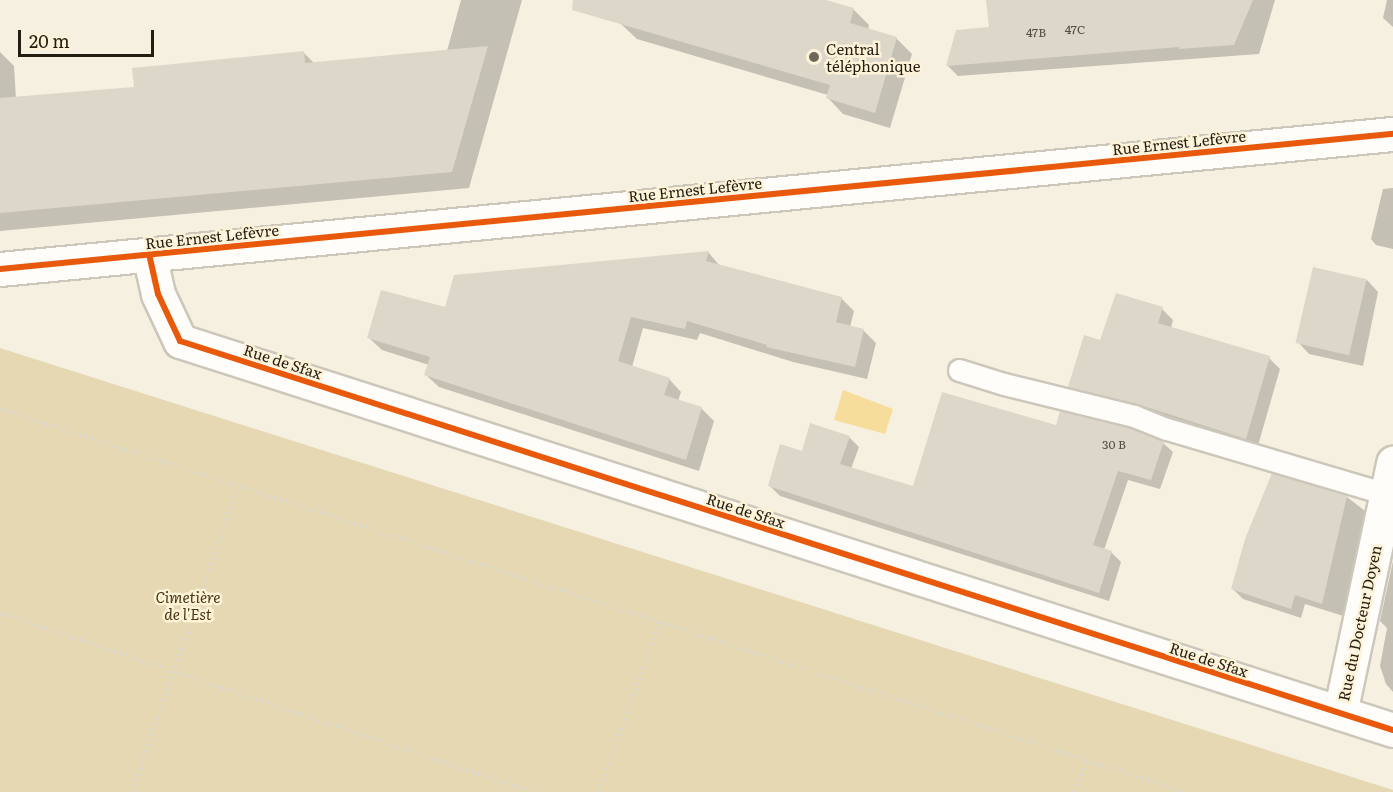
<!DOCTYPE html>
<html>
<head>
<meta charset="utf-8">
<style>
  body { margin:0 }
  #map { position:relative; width:1393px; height:792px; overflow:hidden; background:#f6f0e0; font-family:Literata,serif }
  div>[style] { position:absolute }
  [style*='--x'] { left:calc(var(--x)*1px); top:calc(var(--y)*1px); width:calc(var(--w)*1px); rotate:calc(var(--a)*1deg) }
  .green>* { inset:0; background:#e7d8b4 }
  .water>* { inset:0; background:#f7dd9c }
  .shadow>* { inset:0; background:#0003 }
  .building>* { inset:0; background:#dcd7c9; transform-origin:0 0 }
  .path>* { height:4px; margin-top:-2px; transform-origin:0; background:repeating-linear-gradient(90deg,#d8d6d2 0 1.5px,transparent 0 6px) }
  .roads { filter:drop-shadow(2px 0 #ccc7ba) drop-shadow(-2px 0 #ccc7ba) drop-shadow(0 2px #ccc7ba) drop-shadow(0 -2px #ccc7ba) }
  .lane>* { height:21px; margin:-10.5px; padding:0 10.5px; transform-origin:10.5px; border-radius:10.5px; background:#fefdfa }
  .street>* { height:33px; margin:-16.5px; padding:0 16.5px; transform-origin:16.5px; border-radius:16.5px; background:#fefdfa }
  .cycleway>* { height:6px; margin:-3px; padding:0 3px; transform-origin:3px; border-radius:3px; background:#e8590c }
  .dots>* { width:16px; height:16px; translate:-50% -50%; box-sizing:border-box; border:3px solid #fef3d8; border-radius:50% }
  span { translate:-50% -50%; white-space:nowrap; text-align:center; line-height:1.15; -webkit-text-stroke:5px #fef3d8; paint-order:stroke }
  .number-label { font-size:12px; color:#524d40 }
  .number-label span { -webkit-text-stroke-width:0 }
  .poi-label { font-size:15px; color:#231e11 }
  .left { translate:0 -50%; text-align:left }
  .street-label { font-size:15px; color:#231e11 }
  .park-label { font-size:15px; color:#43350f; font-style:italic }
  .scale { position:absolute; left:18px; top:30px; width:136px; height:27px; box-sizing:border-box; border:3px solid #231e11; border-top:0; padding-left:8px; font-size:18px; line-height:21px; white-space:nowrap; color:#231e11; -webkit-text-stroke:4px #fef3d8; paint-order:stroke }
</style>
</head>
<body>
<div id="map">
  <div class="green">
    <i style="clip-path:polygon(0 348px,1393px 790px,1393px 792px,0 792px)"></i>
  </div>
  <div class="water">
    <i style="clip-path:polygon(843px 390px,893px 409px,885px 434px,834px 420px)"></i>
  </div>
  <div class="shadow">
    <i style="clip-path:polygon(461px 0,522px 0,469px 188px,0 231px,0 52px,14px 66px,16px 99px,136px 89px,303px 52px,314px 63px,447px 51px)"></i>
    <i style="clip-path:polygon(628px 0,820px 0,853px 9px,869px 25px,868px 30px,896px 38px,912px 54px,890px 128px,843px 114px,828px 98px,828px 95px,637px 39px,621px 24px)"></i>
    <i style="clip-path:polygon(988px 0,1275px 0,1259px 54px,958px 76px,947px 65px,991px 29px)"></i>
    <i style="clip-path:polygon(1387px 0,1393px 0,1393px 27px,1383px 18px)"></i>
    <i style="clip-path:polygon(1393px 188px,1393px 249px,1376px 245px,1371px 239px,1383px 189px)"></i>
    <i style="clip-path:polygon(708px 252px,720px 266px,841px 298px,854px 311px,850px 327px,863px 330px,876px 343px,867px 379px,793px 362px,700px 333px,697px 340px,643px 328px,632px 367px,669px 379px,681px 392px,678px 401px,701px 408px,714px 421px,699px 471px,439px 387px,426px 375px,429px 365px,382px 350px,369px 338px,446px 309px)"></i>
    <i style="clip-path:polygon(1367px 280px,1378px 292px,1363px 366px,1309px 354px,1298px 342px)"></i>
    <i style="clip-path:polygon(1162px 309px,1173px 320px,1171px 328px,1269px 358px,1280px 369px,1257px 449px,1081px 397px,1070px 386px,1101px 342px)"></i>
    <i style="clip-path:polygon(1057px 427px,1163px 443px,1173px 452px,1160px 489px,1128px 480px,1104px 550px,1111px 552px,1121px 562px,1109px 601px,780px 496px,770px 486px,803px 453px,849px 437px,859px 447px,851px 469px,914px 488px)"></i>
    <i style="clip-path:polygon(1347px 497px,1374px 518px,1353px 619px,1305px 604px,1301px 618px,1243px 599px,1232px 588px)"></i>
    <i style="clip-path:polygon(1393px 561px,1393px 692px,1386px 684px,1380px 666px,1387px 628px,1380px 621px)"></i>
  </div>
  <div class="building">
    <i style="clip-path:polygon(573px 0,826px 0,854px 8px,850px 23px,897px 37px,875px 113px,826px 98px,830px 85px,572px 10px)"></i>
    <i style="clip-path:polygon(986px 0,1253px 0,1234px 45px,1179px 49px,1179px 47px,946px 66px,956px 30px,989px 27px)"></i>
    <i style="clip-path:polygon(488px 46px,452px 172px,0 213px,0 98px,134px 87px,132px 68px,194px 62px,304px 51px,305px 63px)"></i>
    <i style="clip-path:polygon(709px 251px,706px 261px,842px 297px,836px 322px,864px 329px,855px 367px,766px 347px,767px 345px,687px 321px,685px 329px,631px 317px,618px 361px,670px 378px,664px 395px,702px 407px,686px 460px,424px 375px,430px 357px,367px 338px,381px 290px,445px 307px,454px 275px)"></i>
    <i style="left:1313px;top:267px;width:55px;height:78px;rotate:13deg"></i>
    <i style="clip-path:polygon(1116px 293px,1163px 307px,1158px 323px,1270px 356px,1246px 439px,1137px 404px,1068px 387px,1084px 335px,1100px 340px)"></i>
    <i style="clip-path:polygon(942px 392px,1056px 425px,1060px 411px,1130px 428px,1164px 441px,1151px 480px,1118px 471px,1093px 545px,1112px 551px,1099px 593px,768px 486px,780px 444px,802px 451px,810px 423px,850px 436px,840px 464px,913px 486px)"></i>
    <i style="clip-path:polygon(1272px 473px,1347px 496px,1322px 604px,1295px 595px,1291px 609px,1231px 589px,1245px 539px)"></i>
  </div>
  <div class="path">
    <i style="--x:0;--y:409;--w:1245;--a:17.91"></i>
    <i style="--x:0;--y:613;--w:561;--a:18.6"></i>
    <i style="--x:132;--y:792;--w:324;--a:-70.9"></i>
    <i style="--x:598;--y:792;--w:181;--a:-70"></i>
    <i style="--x:1075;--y:792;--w:34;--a:-71"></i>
  </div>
  <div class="roads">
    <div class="lane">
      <i style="--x:959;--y:370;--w:47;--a:17.3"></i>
      <i style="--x:1004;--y:384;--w:134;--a:13.8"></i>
      <i style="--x:1134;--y:416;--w:35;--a:22"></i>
      <i style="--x:1167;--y:429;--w:228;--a:16.5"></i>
    </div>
    <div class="street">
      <i style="--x:149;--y:254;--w:41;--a:77.3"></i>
      <i style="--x:158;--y:294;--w:52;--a:64.9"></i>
      <i style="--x:180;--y:341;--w:1274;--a:17.78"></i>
      <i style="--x:0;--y:269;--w:1400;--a:-5.54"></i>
      <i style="--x:1340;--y:713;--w:256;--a:-78"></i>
    </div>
  </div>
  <div class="cycleway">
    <i style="--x:149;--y:254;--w:41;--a:77.3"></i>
    <i style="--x:158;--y:294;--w:52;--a:64.9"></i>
    <i style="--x:180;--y:341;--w:1274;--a:17.78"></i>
    <i style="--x:0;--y:269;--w:1400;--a:-5.54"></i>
  </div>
  <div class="dots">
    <i style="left:814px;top:57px;background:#6d6859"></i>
  </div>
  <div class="number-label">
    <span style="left:1075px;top:30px">47C</span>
    <span style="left:1036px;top:33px">47B</span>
    <span style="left:1114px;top:445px">30 B</span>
  </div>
  <div class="poi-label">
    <span class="left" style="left:826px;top:57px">Central<br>téléphonique</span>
  </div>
  <div class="street-label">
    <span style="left:1179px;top:142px;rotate:-6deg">Rue Ernest Lefèvre</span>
    <span style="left:695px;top:189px;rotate:-6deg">Rue Ernest Lefèvre</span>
    <span style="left:212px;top:236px;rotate:-6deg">Rue Ernest Lefèvre</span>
    <span style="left:283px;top:361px;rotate:18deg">Rue de Sfax</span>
    <span style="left:746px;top:510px;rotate:18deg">Rue de Sfax</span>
    <span style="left:1359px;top:623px;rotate:-78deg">Rue du Docteur Doyen</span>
    <span style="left:1209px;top:659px;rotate:18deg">Rue de Sfax</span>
  </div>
  <div class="park-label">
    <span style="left:188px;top:605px">Cimetière<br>de l'Est</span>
  </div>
  <div class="scale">20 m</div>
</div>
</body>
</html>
